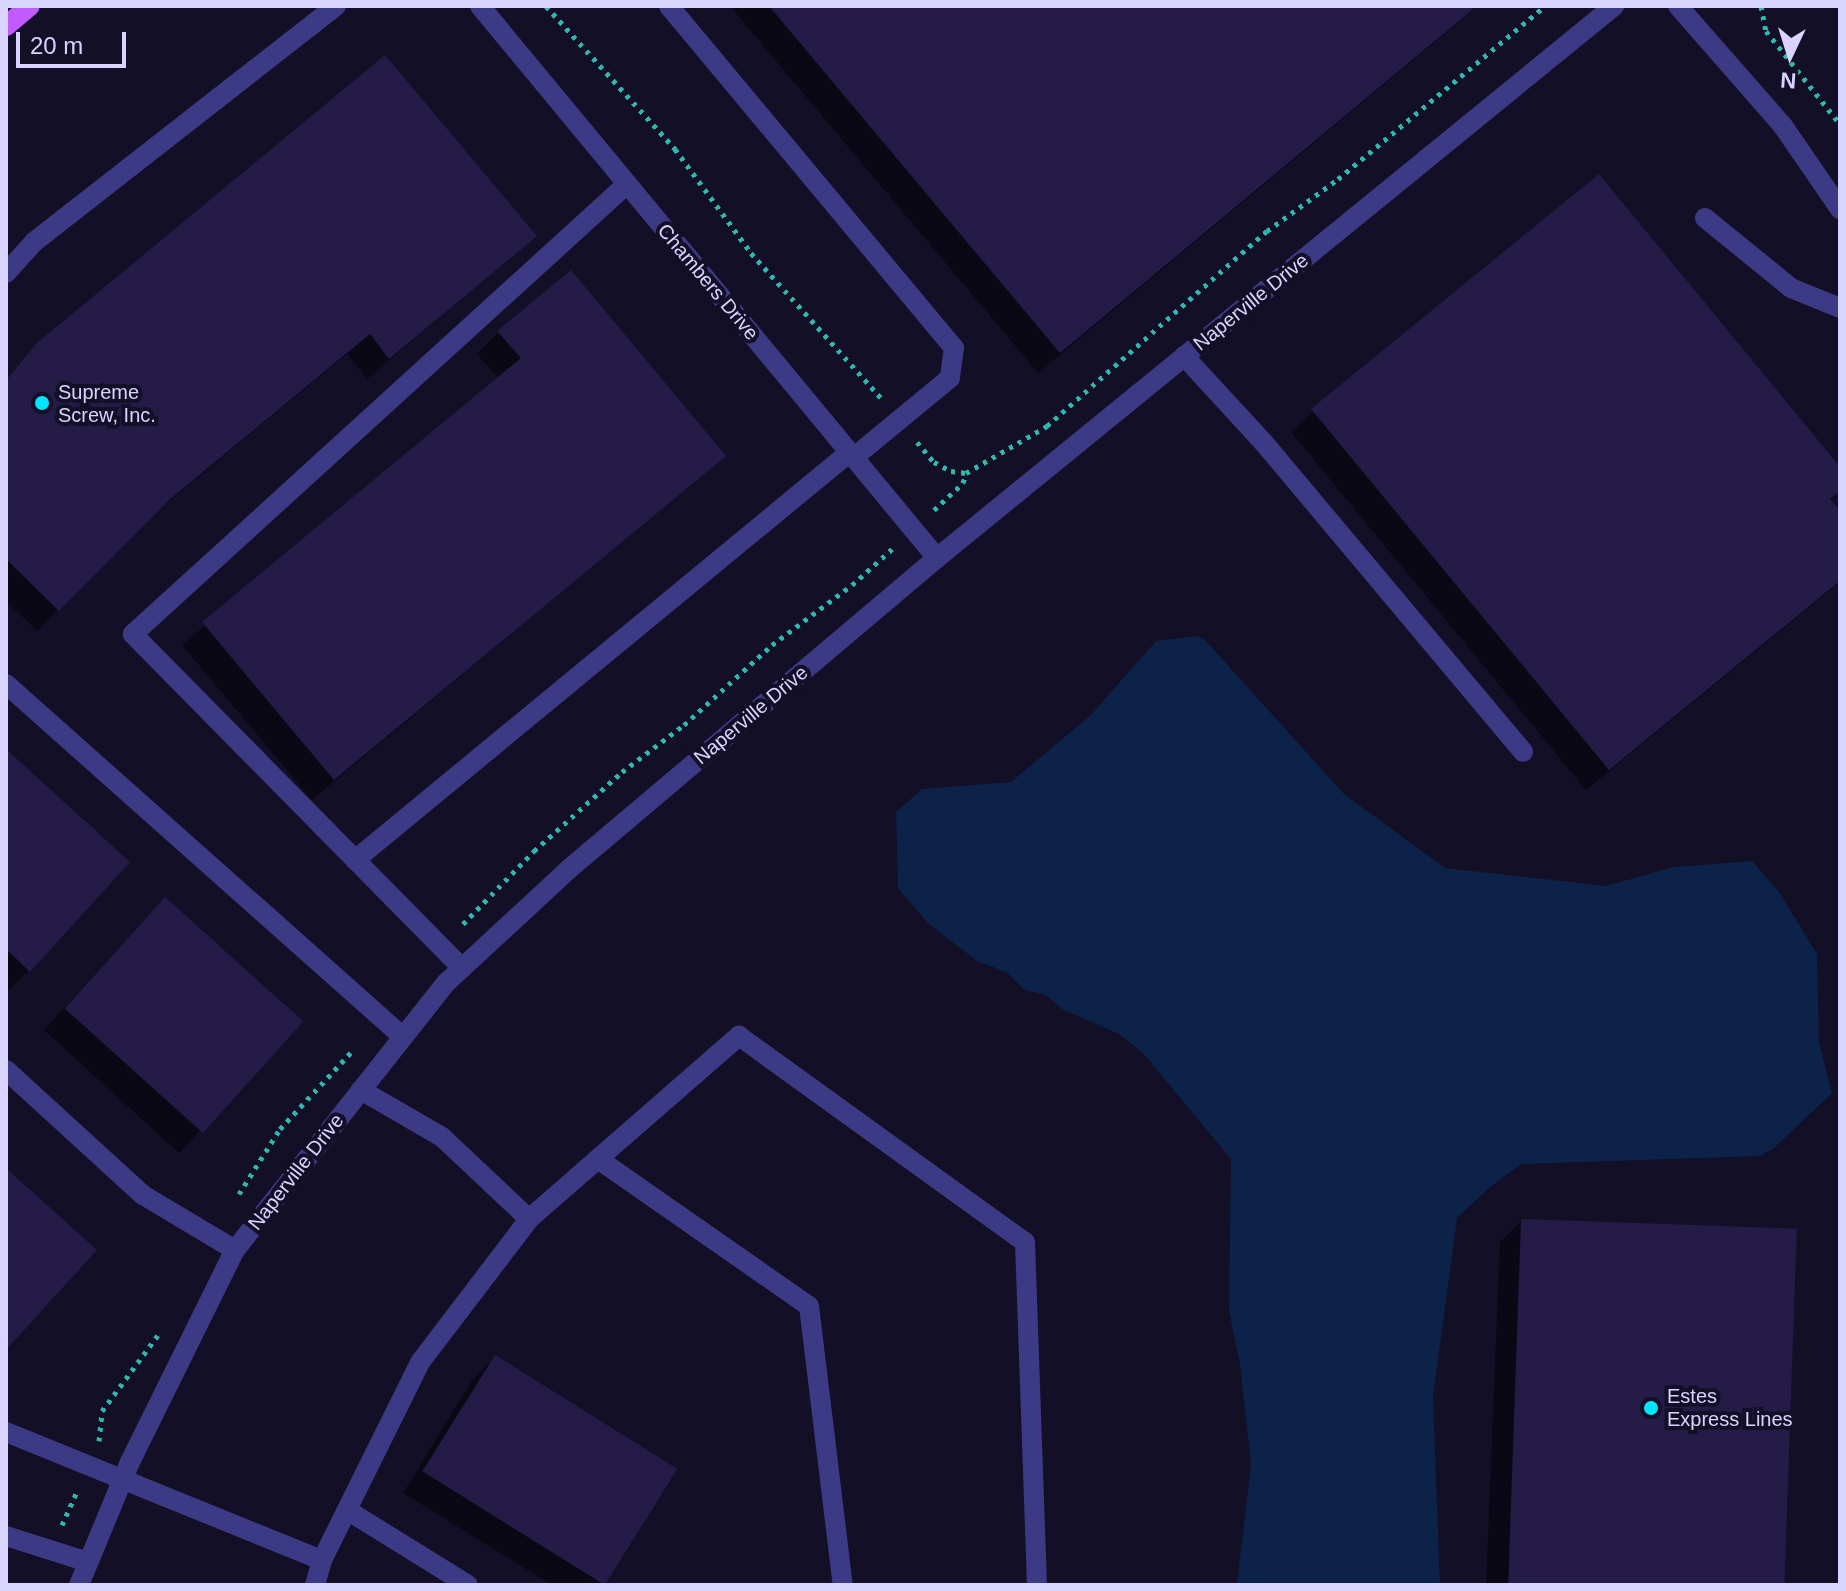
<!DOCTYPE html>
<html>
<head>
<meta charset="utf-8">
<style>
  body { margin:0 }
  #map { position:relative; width:1846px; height:1591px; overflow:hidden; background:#130f26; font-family:Helvetica,sans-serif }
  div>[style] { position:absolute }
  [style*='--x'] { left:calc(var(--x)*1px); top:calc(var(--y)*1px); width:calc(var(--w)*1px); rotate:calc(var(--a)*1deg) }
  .water>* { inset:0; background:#0c2248 }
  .shadow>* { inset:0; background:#0007 }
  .building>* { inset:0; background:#241b47; transform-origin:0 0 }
  .path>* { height:5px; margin-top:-2.5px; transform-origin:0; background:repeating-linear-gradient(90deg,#2fb8b0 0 4px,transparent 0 10px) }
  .minor>* { height:20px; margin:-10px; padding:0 10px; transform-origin:10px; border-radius:10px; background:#3d3a85 }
  .major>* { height:20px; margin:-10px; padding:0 10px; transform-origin:10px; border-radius:10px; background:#c25bff }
  .dots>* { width:22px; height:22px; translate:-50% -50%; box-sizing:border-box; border:4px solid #130f26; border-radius:50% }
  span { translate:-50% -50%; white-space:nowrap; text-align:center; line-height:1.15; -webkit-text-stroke:8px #130f26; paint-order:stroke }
  .street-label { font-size:20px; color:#d9d4ff }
  .poi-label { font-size:20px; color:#d9d4ff }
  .left { translate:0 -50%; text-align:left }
  .frame { position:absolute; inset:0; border:8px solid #d9d4ff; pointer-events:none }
  .north { position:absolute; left:1750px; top:16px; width:80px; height:80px; -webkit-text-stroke:6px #130f26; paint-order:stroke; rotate:184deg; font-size:22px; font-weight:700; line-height:32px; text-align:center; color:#d9d4ff }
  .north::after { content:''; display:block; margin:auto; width:28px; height:36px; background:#d9d4ff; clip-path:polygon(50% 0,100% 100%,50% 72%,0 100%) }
  .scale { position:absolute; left:16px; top:32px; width:110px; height:36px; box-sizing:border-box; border:4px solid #d9d4ff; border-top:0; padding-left:10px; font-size:24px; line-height:28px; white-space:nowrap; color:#d9d4ff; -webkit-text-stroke:6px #130f26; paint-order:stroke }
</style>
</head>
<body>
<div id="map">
  <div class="water">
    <i style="clip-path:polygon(1198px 636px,1205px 640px,1344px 794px,1445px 868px,1606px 886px,1674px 867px,1752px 861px,1779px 892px,1817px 954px,1819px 1042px,1832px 1093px,1774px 1148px,1760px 1156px,1521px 1164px,1490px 1187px,1457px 1218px,1433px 1397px,1440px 1585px,1237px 1585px,1251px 1464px,1240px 1364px,1229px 1311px,1231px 1159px,1143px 1053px,1119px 1034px,1062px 1009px,1046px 995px,1025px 990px,1006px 972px,977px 961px,929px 924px,898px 888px,896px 812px,922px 789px,1011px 782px,1091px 715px,1156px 641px)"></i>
  </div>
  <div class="shadow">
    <i style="clip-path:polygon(730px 6px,1478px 6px,1038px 373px)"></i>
    <i style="clip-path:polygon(534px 236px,367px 379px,347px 354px,146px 520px,37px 631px,6px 601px,6px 379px,38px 344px)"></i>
    <i style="clip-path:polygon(499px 332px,724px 456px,312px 800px,182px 645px,499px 379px,477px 354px)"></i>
    <i style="clip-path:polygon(1313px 411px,1840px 470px,1840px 491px,1829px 501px,1840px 515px,1840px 582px,1586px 790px,1291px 432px)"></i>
    <i style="clip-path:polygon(6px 752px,29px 970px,8px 991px,6px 990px)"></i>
    <i style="clip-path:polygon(144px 921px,200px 1131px,179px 1153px,44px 1030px)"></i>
    <i style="clip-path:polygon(1521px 1221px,1780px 1585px,1486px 1585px,1500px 1242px)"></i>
    <i style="clip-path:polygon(495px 1357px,605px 1583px,603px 1585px,552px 1585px,403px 1493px,473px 1379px)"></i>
  </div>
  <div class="building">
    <i style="clip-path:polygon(769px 6px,1477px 6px,1060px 353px)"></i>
    <i style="clip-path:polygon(385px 55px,537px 236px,389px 359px,370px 334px,169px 500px,59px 611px,6px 559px,6px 380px,37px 343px)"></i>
    <i style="clip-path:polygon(1599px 174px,1840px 467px,1840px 491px,1830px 499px,1840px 511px,1840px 581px,1609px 770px,1311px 409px)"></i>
    <i style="clip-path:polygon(571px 270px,726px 456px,334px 780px,202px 622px,521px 358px,497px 331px)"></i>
    <i style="clip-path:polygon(6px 749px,130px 862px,30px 972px,6px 949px)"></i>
    <i style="left:165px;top:897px;width:186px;height:150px;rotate:42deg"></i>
    <i style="clip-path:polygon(6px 1168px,97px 1250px,6px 1350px)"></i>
    <i style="left:1521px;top:1219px;width:276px;height:366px;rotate:2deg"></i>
    <i style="left:495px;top:1355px;width:215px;height:137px;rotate:32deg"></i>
  </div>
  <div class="path">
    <i style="--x:546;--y:6;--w:193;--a:47.9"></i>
    <i style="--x:675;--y:149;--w:129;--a:53.8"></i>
    <i style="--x:751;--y:253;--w:198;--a:48.1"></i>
    <i style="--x:1761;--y:6;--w:25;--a:79"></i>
    <i style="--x:1766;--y:31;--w:119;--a:51.5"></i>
    <i style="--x:917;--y:442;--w:26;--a:50"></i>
    <i style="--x:934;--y:462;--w:19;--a:28"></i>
    <i style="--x:951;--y:471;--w:15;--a:8"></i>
    <i style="--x:966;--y:473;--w:94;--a:-30.1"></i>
    <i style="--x:1047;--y:426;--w:294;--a:-41.6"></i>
    <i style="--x:1267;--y:231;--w:88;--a:-36.2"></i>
    <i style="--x:1338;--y:179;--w:270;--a:-39.9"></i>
    <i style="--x:934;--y:510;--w:40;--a:-43"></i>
    <i style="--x:963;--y:483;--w:10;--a:-73"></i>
    <i style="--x:463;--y:924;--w:102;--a:-45.8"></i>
    <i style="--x:534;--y:851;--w:118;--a:-41.9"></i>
    <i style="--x:622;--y:772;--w:78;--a:-37.2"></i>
    <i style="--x:684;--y:725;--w:119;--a:-42.3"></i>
    <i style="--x:772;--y:645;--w:100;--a:-36.9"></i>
    <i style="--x:852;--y:585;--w:57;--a:-42.1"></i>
    <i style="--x:239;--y:1194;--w:77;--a:-57.8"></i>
    <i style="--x:280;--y:1129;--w:109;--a:-47.2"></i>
    <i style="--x:99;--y:1441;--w:30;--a:-84"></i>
    <i style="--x:102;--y:1411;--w:94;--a:-53.6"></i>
    <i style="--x:62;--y:1525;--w:37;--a:-66"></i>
  </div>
  <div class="minor">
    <i style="--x:480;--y:6;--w:717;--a:50.38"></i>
    <i style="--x:669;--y:6;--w:445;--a:50.2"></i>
    <i style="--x:954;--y:348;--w:30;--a:98"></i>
    <i style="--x:950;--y:378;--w:124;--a:140.5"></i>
    <i style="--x:1678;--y:6;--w:159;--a:48.8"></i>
    <i style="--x:1783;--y:126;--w:101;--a:55.5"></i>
    <i style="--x:1705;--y:218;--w:111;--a:39.1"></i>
    <i style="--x:1791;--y:288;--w:53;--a:22.2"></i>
    <i style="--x:6;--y:273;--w:42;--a:-47.9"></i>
    <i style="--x:34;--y:242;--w:383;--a:-38"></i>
    <i style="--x:1184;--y:356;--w:118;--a:47.4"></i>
    <i style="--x:1264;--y:443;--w:403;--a:50"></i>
    <i style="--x:6;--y:684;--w:531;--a:41.64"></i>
    <i style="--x:355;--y:860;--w:641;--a:-39.5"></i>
    <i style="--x:462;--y:968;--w:469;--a:-134.6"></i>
    <i style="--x:133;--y:634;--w:668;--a:-42.33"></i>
    <i style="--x:6;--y:1070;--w:185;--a:42.4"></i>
    <i style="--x:143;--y:1195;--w:107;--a:30.9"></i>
    <i style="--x:598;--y:1159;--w:257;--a:34.9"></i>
    <i style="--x:809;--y:1306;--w:281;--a:83.1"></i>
    <i style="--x:529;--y:1219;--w:279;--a:-41.1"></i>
    <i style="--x:739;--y:1036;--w:352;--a:35.8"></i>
    <i style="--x:1025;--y:1242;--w:343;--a:88"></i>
    <i style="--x:6;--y:1432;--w:341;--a:22.1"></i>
    <i style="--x:322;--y:1560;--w:222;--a:-63.6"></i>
    <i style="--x:421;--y:1361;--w:178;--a:-52.7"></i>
    <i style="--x:529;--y:1219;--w:120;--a:-136.7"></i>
    <i style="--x:442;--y:1137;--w:94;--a:-149.9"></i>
    <i style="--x:347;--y:1510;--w:142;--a:31.8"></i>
    <i style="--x:6;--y:1536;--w:86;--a:17.6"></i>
    <i style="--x:79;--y:1585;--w:133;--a:-67.5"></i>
    <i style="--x:130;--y:1462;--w:237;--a:-63.7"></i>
    <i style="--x:235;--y:1250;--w:342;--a:-51.7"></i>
    <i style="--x:447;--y:982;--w:166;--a:-42.8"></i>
    <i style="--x:569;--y:869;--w:482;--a:-40.2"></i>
    <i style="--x:937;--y:558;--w:874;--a:-39.19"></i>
    <i style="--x:315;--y:1585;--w:26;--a:-74"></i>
  </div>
  <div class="major">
    <i style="--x:6;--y:26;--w:31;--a:-40"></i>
  </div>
  <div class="dots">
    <i style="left:42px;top:403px;background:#00e5ff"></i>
    <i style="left:1651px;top:1408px;background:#00e5ff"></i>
  </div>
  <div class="street-label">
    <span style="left:708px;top:282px;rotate:50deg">Chambers Drive</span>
    <span style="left:1251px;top:302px;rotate:-39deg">Naperville Drive</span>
    <span style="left:751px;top:715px;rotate:-40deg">Naperville Drive</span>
    <span style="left:296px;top:1172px;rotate:-52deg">Naperville Drive</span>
  </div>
  <div class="poi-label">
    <span class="left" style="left:58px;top:404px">Supreme<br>Screw, Inc.</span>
    <span class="left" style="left:1667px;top:1408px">Estes<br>Express Lines</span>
  </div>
  <div class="frame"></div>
  <div class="north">N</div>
  <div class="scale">20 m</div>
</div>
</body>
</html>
